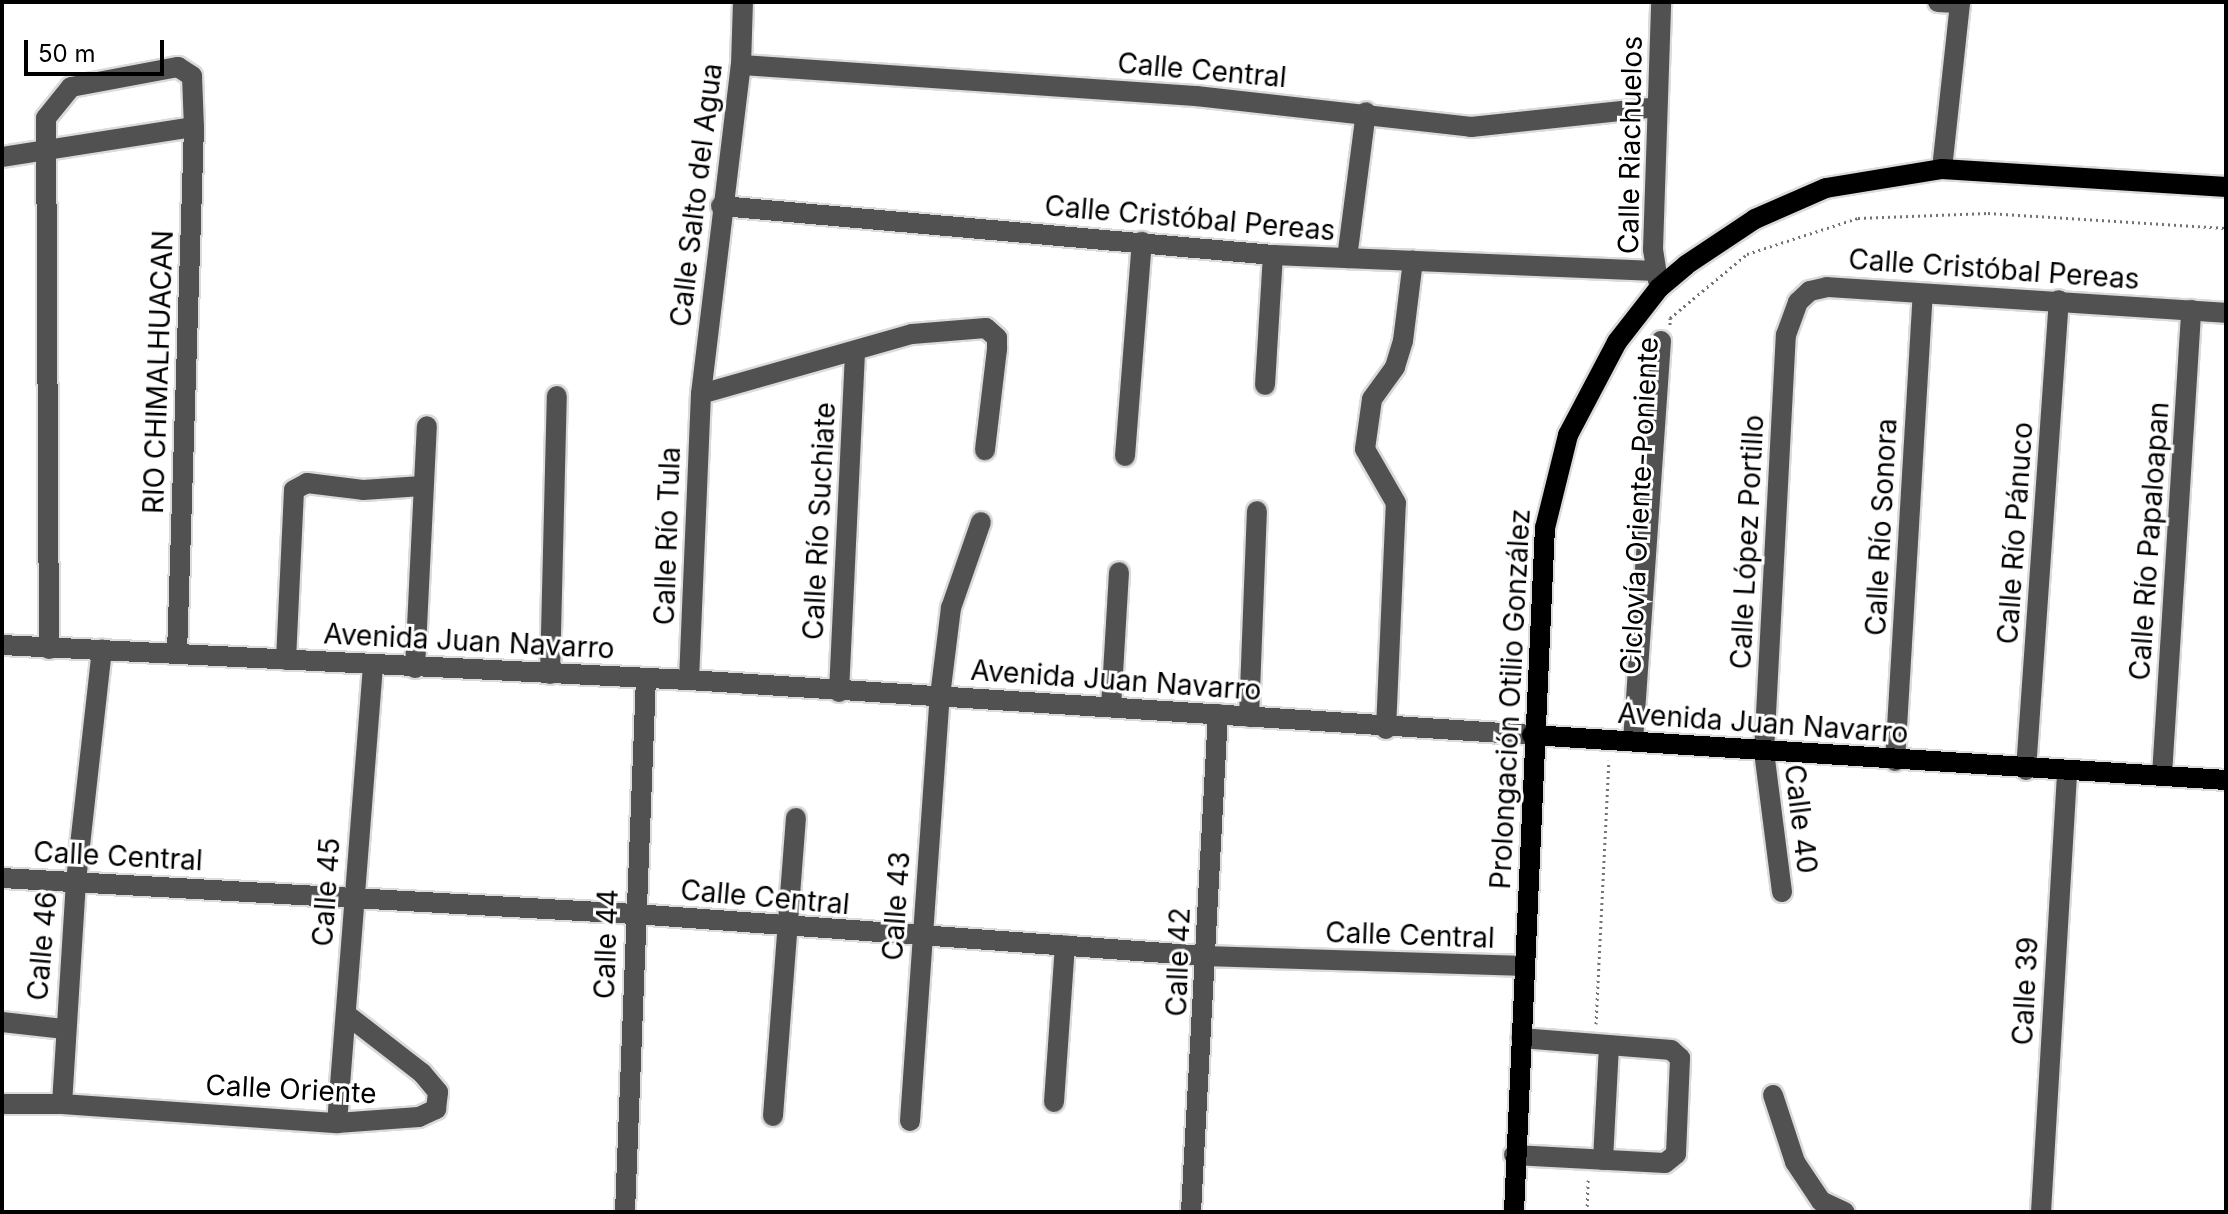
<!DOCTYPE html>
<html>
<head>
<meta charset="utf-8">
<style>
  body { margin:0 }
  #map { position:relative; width:2228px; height:1214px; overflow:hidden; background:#fff; font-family:Inter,sans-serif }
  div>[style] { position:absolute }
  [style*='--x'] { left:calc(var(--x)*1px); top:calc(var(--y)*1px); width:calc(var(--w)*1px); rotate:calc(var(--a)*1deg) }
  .path>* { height:3px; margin-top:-1.5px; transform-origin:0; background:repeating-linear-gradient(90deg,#737373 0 2px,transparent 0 6px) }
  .roads { filter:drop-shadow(2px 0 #dbdbdb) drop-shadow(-2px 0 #dbdbdb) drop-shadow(0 2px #dbdbdb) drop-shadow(0 -2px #dbdbdb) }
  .minor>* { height:20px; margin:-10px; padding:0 10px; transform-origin:10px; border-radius:10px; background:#515151 }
  .major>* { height:20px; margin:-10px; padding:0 10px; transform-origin:10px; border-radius:10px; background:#000 }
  span { translate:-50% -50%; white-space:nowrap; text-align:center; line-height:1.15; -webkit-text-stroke:6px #fff; paint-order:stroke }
  .street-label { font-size:28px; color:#000 }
  .frame { position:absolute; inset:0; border:4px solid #000; pointer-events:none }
  .scale { position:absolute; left:24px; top:40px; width:140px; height:36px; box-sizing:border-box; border:4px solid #000; border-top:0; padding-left:10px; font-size:24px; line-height:28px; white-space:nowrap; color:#000; -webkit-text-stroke:6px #fff; paint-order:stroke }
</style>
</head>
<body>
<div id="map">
  <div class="path">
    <i style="--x:1670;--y:325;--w:7;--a:-90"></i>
    <i style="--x:1670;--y:318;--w:100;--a:-39.7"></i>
    <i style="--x:1747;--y:254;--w:117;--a:-18"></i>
    <i style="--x:1858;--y:218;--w:130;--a:-2.2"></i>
    <i style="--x:1988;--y:213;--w:238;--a:3.6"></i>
    <i style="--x:1596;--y:1024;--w:264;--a:-87.2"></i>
    <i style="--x:1587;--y:1212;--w:32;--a:-88"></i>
  </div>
  <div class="roads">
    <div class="minor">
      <i style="--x:1938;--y:2;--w:22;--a:3"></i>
      <i style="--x:741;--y:65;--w:456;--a:3.9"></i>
      <i style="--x:1196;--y:96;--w:277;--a:6.4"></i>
      <i style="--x:1471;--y:127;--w:187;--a:-6.1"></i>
      <i style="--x:2;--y:157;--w:194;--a:-8.9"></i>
      <i style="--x:1942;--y:169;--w:168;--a:-83.8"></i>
      <i style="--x:721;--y:206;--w:554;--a:5.07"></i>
      <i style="--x:1273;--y:255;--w:383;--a:2.4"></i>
      <i style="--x:1347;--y:258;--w:147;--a:-82.6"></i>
      <i style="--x:1658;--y:281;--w:32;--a:-99"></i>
      <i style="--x:1653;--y:249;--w:247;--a:-88.1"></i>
      <i style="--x:1265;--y:385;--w:130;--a:-86.5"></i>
      <i style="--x:701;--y:394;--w:219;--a:-15.9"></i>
      <i style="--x:912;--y:334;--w:74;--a:-4.6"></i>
      <i style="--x:986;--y:328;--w:15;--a:42"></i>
      <i style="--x:997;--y:338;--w:11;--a:90"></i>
      <i style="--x:997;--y:349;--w:102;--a:96.8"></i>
      <i style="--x:1125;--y:456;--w:215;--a:-85.5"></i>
      <i style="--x:2;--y:645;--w:688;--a:2.92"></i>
      <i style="--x:689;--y:680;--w:845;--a:3.73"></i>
      <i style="--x:49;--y:649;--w:531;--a:-90.32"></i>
      <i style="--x:46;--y:118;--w:40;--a:-51"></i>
      <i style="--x:71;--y:87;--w:109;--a:-10.6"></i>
      <i style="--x:178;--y:67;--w:17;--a:33"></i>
      <i style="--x:192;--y:76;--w:51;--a:87.8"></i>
      <i style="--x:194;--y:127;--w:527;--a:91.85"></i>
      <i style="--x:286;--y:660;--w:170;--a:-87.3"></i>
      <i style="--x:294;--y:490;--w:15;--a:-28"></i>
      <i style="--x:307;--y:483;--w:56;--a:7.1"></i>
      <i style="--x:363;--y:490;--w:59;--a:-3.9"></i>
      <i style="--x:415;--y:668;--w:242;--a:-87.2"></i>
      <i style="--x:550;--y:674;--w:278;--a:-88.6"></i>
      <i style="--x:689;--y:680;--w:286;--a:-87.6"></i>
      <i style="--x:701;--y:394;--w:331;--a:-83.1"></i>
      <i style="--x:741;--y:65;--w:63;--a:-88.2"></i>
      <i style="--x:839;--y:692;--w:339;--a:-87.3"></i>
      <i style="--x:1111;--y:707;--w:135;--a:-86.6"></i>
      <i style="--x:1249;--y:717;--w:206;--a:-87.8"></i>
      <i style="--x:1386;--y:729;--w:226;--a:-87.5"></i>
      <i style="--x:1396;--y:503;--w:62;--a:-119.9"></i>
      <i style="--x:1365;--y:449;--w:50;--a:-82"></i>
      <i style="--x:1372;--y:399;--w:39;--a:-54"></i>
      <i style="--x:1395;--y:367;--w:27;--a:-73"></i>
      <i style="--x:1403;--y:341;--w:81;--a:-82.9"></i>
      <i style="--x:1633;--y:741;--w:401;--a:-86"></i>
      <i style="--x:1895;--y:761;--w:467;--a:-86.6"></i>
      <i style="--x:2026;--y:770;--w:471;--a:-86"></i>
      <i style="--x:2162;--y:775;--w:466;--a:-86.4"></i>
      <i style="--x:2;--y:878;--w:634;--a:3.26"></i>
      <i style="--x:635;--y:914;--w:573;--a:4.21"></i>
      <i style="--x:1206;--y:956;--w:318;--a:1.8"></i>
      <i style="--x:1782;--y:892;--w:141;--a:-97.3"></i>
      <i style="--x:1764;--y:752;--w:418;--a:-87"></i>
      <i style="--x:1786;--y:335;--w:35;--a:-70"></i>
      <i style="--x:1798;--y:302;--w:16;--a:-43"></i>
      <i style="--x:1810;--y:291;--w:17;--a:-13"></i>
      <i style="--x:1827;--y:287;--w:400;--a:3.7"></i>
      <i style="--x:2;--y:1022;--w:61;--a:6.5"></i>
      <i style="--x:1773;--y:1095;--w:71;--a:71.8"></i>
      <i style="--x:1795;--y:1162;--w:47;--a:56.3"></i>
      <i style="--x:1821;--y:1201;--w:26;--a:25"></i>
      <i style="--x:1054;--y:1102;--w:157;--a:-86"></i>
      <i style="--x:2;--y:1104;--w:60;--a:0"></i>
      <i style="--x:62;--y:1104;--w:276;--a:4"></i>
      <i style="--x:337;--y:1123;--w:82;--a:-4.2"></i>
      <i style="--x:419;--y:1117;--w:19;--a:-25"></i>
      <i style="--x:436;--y:1109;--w:17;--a:-83"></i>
      <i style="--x:438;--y:1092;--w:25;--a:-130"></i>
      <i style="--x:422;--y:1073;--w:96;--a:-142.2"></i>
      <i style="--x:62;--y:1104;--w:223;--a:-86.4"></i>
      <i style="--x:76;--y:881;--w:233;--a:-83.6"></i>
      <i style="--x:773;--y:1116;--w:299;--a:-85.6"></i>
      <i style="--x:910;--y:1121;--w:426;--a:-86"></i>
      <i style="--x:940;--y:696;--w:89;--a:-82.9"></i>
      <i style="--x:951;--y:608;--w:91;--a:-70.8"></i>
      <i style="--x:337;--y:1123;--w:459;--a:-85.5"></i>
      <i style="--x:1514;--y:1155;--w:151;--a:3"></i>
      <i style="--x:1665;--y:1163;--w:14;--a:-39"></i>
      <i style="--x:1676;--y:1154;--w:96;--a:-87.6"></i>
      <i style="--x:1680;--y:1058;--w:12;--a:-138"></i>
      <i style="--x:1671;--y:1050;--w:150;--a:-175.4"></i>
      <i style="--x:1603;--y:1160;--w:115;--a:-87"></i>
      <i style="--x:625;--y:1212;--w:534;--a:-87.75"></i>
      <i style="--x:1191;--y:1212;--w:499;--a:-86.9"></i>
      <i style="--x:2041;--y:1212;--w:441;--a:-86.6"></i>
    </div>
    <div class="major">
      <i style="--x:1532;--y:735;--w:695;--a:3.71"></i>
      <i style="--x:1514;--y:1212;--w:685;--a:-87.41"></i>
      <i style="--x:1545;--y:528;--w:96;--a:-76.1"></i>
      <i style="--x:1568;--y:435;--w:105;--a:-62.2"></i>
      <i style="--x:1617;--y:342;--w:68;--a:-52.1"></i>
      <i style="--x:1659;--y:288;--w:35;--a:-40"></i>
      <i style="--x:1686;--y:265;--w:83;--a:-33.7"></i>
      <i style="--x:1755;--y:219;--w:77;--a:-23.6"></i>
      <i style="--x:1826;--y:188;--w:118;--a:-9.3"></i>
      <i style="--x:1942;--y:169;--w:285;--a:3.6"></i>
    </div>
  </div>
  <div class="street-label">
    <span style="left:1202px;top:70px;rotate:5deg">Calle Central</span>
    <span style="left:1630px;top:145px;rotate:-89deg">Calle Riachuelos</span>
    <span style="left:696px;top:195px;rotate:-83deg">Calle Salto del Agua</span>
    <span style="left:1190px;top:218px;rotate:5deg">Calle Cristóbal Pereas</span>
    <span style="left:1994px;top:269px;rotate:4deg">Calle Cristóbal Pereas</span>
    <span style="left:158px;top:372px;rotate:-88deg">RIO CHIMALHUACAN</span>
    <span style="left:1639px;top:506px;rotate:-87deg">Ciclovía Oriente-Poniente</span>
    <span style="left:819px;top:521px;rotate:-87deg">Calle Río Suchiate</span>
    <span style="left:1881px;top:527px;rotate:-87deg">Calle Río Sonora</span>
    <span style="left:2015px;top:533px;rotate:-86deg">Calle Río Pánuco</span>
    <span style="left:667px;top:536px;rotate:-88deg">Calle Río Tula</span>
    <span style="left:2149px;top:541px;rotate:-86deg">Calle Río Papaloapan</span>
    <span style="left:1747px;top:542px;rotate:-87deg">Calle López Portillo</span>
    <span style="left:469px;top:641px;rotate:3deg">Avenida Juan Navarro</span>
    <span style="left:1116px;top:680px;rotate:4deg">Avenida Juan Navarro</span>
    <span style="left:1510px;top:699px;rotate:-87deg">Prolongación Otilio González</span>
    <span style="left:1763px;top:723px;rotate:4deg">Avenida Juan Navarro</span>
    <span style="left:1801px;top:819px;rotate:83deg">Calle 40</span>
    <span style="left:118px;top:856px;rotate:3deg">Calle Central</span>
    <span style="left:326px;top:892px;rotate:-86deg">Calle 45</span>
    <span style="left:765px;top:897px;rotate:5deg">Calle Central</span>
    <span style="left:896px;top:906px;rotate:-86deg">Calle 43</span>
    <span style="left:1410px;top:935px;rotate:2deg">Calle Central</span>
    <span style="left:606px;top:944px;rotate:-88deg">Calle 44</span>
    <span style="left:42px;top:946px;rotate:-85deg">Calle 46</span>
    <span style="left:1178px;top:962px;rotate:-88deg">Calle 42</span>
    <span style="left:2025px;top:991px;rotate:-87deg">Calle 39</span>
    <span style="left:291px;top:1089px;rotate:3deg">Calle Oriente</span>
  </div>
  <div class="frame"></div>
  <div class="scale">50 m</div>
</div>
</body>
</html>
